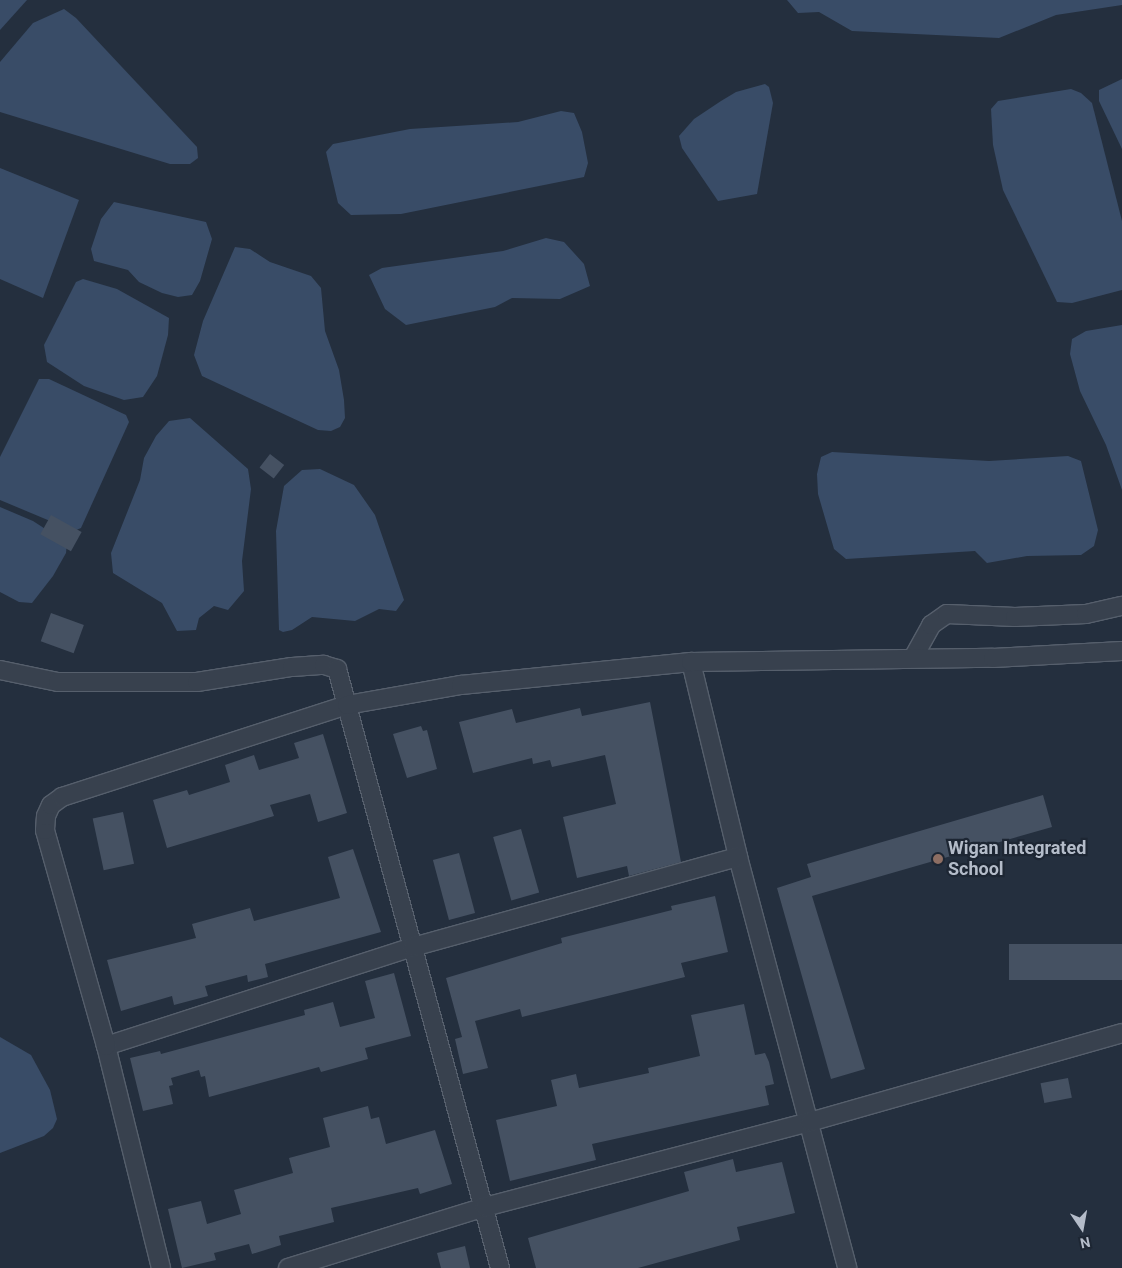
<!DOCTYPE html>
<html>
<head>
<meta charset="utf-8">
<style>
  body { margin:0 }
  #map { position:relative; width:1122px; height:1268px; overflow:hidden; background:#242f3e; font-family:Roboto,sans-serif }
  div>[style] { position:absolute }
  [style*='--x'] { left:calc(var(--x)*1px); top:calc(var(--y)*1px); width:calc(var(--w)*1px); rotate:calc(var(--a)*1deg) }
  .water>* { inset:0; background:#394c67 }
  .building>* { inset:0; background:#455162; transform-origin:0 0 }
  .roads { filter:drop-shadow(1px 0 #565f6c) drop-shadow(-1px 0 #565f6c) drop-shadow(0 1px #565f6c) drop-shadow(0 -1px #565f6c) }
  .street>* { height:18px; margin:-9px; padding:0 9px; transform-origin:9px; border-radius:9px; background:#38414e }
  .dots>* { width:14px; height:14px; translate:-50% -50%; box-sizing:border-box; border:2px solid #1d2633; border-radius:50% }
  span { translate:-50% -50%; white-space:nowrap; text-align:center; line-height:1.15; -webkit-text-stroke:4.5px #1d2633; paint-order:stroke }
  .poi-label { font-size:18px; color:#b4bcc9; font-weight:700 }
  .left { translate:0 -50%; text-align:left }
  .north { position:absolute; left:1057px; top:1203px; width:50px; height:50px; -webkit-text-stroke:4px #1d2633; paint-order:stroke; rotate:168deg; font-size:14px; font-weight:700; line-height:20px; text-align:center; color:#b4bcc9 }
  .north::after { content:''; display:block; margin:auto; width:18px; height:22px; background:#b4bcc9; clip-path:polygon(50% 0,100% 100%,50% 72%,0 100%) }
</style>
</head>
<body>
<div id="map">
  <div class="water">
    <i style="clip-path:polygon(0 0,27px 0,0 30px)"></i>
    <i style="clip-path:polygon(787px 0,1122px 0,1122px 5px,1056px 15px,999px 38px,852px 31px,819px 12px,798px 13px)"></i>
    <i style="clip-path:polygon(64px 9px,76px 18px,197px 147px,198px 158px,190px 164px,170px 164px,0 112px,0 62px,33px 23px)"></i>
    <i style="clip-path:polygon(1122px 79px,1122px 149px,1099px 101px,1099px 90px)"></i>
    <i style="clip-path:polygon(765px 84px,769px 87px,773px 103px,757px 194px,718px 201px,682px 148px,679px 136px,694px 119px,721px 101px,736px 92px)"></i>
    <i style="clip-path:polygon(1071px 89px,1081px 93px,1092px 103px,1122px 221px,1122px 290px,1072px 303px,1057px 302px,1003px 190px,993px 145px,991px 109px,998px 101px)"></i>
    <i style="clip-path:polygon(561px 111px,574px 113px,582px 132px,588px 163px,584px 177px,401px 214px,351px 215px,338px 203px,326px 152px,333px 144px,410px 129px,518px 122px)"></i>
    <i style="clip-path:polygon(0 168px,79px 200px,43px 298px,0 279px)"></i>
    <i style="clip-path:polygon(114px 202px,206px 222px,212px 239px,200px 281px,192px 295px,178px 297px,162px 293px,139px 282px,128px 270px,94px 261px,91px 249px,101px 219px)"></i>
    <i style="clip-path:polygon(546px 238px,564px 242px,584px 264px,590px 286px,560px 299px,512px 298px,495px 307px,406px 325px,385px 309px,369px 275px,382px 268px,503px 251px)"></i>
    <i style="clip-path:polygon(235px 247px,250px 249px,270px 262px,311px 276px,321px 288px,325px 331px,339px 370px,344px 400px,345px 418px,340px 427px,331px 431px,318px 430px,202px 376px,194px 355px,203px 321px)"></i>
    <i style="clip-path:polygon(83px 279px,117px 289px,169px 318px,168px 335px,157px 376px,143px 397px,124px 400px,84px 386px,47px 362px,44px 345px,76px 282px)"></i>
    <i style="clip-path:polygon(1122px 325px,1122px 490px,1106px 445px,1080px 391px,1070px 354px,1072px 339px,1086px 331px)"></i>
    <i style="clip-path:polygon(39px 379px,49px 379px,126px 415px,129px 422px,81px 528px,74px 531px,0 500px,0 457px)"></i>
    <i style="clip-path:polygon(190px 418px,248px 469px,251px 489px,242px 561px,244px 591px,228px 610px,214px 606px,199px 618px,196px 630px,177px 631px,162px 603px,113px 573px,111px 553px,140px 480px,144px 458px,156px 436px,169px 421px)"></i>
    <i style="clip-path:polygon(832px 452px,989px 461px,1068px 456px,1081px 461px,1098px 530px,1094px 546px,1081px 555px,1027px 556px,987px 563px,975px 551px,846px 559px,834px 549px,818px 494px,817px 474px,821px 457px)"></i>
    <i style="clip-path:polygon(320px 469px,354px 485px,375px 515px,404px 600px,396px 611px,379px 609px,355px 621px,312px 617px,292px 630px,283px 632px,279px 630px,276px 531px,284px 486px,302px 470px)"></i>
    <i style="clip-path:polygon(0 507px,33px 521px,67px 543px,66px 553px,53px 576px,32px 603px,19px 602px,0 592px)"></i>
    <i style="clip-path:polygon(0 1037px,31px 1055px,50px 1090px,57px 1119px,53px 1128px,44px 1136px,0 1153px)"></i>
  </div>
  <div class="building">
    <i style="left:270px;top:454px;width:18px;height:17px;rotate:38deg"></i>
    <i style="left:51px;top:515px;width:35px;height:22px;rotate:29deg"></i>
    <i style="left:51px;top:613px;width:35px;height:30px;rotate:20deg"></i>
    <i style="clip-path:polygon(650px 702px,681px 862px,629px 876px,627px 866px,577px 878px,563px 817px,616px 804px,605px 755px,552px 767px,550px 760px,533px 764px,532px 758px,473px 773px,459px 722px,512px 709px,516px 723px,580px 708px,582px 716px)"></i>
    <i style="clip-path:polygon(421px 726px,423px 731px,427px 730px,437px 769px,407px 778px,393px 734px)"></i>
    <i style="clip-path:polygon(323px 734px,347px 813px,318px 822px,310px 794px,270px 805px,274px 816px,167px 848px,153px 800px,187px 790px,189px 795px,230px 782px,225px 765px,254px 755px,259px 770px,299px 758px,294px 743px)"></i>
    <i style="clip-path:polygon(1043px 795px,1052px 827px,812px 896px,865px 1069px,831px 1079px,777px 888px,811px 877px,807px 864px)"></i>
    <i style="left:123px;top:812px;width:53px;height:31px;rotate:78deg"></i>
    <i style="left:521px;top:829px;width:66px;height:29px;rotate:74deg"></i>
    <i style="clip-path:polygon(353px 849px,381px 932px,265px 964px,268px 977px,248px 982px,247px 975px,205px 986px,208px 996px,174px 1005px,172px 996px,121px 1011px,107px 960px,196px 938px,192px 924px,250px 908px,254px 921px,340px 898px,328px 857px)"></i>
    <i style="left:459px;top:853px;width:62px;height:27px;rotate:75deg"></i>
    <i style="clip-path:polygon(715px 896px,728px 952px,681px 963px,685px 977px,522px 1017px,520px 1009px,475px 1021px,488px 1068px,463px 1074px,455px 1039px,462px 1037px,446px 978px,562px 943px,561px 938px,672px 910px,671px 906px)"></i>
    <i style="left:1122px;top:944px;width:36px;height:113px;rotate:90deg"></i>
    <i style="clip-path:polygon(394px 973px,411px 1036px,365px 1048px,368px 1059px,321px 1072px,319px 1067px,209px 1097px,205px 1076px,201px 1077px,199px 1070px,171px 1078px,173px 1085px,169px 1086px,173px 1104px,143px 1111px,130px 1058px,160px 1051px,161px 1054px,305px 1015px,304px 1010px,333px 1002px,340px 1027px,375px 1018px,365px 981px)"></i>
    <i style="clip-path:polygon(744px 1004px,755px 1055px,765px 1053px,769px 1062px,774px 1084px,765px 1086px,769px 1105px,592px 1144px,596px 1160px,510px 1181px,496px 1120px,557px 1106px,551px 1080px,576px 1074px,579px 1088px,649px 1073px,648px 1068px,700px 1056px,691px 1015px)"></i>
    <i style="left:1068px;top:1078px;width:20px;height:28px;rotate:79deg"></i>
    <i style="clip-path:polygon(368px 1106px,371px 1119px,379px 1117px,386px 1144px,435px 1130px,452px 1184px,420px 1194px,418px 1188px,331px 1208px,334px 1222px,279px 1236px,281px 1245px,252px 1254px,249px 1244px,214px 1253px,216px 1260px,182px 1268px,168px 1209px,201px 1201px,207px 1224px,241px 1214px,234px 1190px,293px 1173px,289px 1158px,330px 1147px,323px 1118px)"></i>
    <i style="clip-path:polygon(733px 1159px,736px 1172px,782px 1162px,795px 1213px,737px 1227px,740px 1240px,638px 1268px,536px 1268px,528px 1238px,689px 1191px,684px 1172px)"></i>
    <i style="clip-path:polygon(465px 1246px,470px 1268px,441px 1268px,437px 1253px)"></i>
  </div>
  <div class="roads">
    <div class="street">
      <i style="--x:913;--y:658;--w:38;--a:-61"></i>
      <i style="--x:931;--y:625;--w:19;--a:-35"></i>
      <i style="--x:947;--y:614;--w:68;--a:2.5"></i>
      <i style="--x:1015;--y:617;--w:71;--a:-2.4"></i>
      <i style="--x:1086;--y:614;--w:37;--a:-13"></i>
      <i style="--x:691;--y:662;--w:201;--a:76.4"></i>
      <i style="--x:738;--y:857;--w:425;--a:75.1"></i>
      <i style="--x:0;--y:670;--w:59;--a:11.7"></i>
      <i style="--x:58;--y:682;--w:139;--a:0"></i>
      <i style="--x:197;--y:682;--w:96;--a:-9"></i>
      <i style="--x:292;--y:667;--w:32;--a:-4"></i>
      <i style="--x:324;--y:665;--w:14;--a:17"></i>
      <i style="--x:337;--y:669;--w:621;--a:74.78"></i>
      <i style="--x:106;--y:1046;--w:323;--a:-17.9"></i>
      <i style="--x:413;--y:947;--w:337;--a:-15.5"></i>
      <i style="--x:161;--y:1268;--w:229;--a:-103.9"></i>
      <i style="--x:106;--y:1046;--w:224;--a:-105.8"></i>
      <i style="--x:45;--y:830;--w:14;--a:-86"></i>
      <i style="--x:46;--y:816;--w:12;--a:-66"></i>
      <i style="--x:51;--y:805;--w:14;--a:-36"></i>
      <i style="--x:62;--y:797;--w:299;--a:-17.9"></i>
      <i style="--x:347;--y:705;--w:116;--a:-10"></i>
      <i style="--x:461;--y:685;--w:231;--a:-5.7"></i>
      <i style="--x:691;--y:662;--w:302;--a:-0.8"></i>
      <i style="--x:993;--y:658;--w:129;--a:-3.1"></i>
      <i style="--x:288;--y:1268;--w:206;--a:-17.2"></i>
      <i style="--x:485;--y:1207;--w:336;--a:-14.7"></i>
      <i style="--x:810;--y:1122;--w:324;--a:-15.9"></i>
    </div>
  </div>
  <div class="dots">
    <i style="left:938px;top:859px;background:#8d6e63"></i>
  </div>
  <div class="poi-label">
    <span class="left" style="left:948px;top:859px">Wigan Integrated<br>School</span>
  </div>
  <div class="north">N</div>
</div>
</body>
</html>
